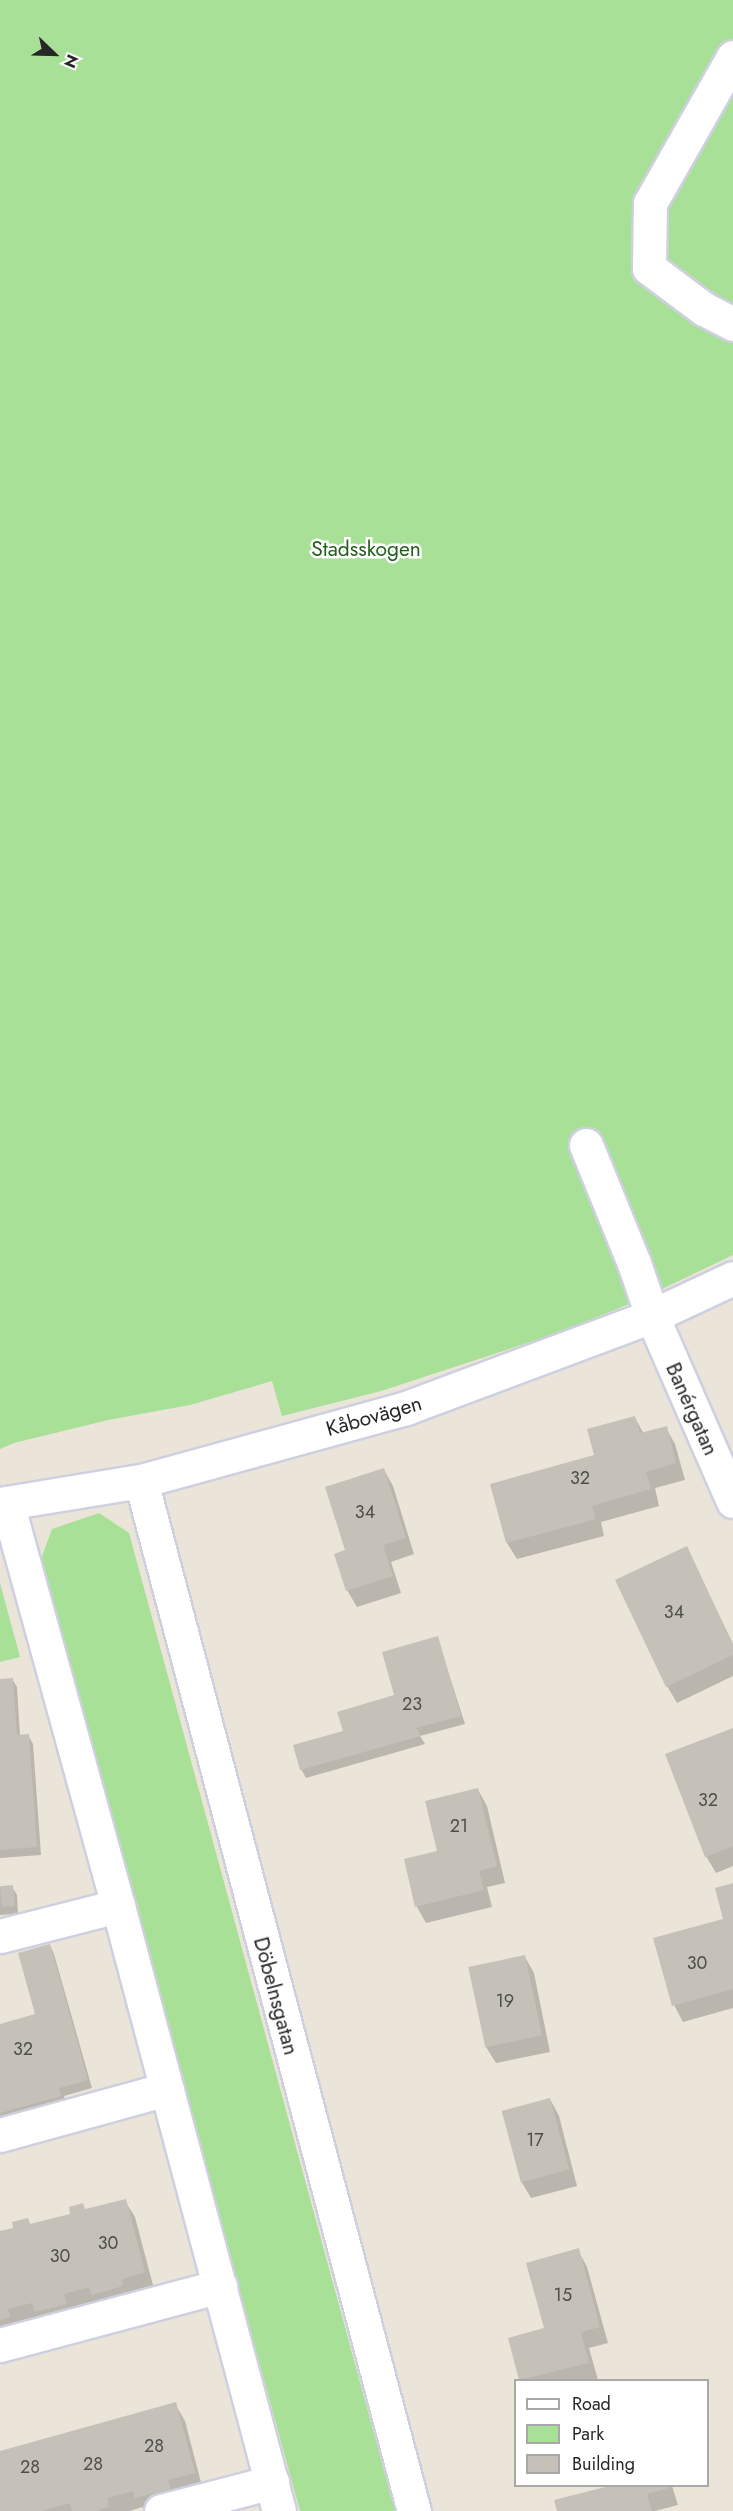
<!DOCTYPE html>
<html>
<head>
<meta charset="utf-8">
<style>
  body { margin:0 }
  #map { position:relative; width:733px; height:2511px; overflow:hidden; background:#eae4d9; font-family:Jost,sans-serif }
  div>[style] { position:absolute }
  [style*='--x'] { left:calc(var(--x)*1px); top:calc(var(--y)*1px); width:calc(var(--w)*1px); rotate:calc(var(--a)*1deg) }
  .green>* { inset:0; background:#a7e096 }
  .shadow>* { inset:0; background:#0003 }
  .building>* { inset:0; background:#c5c1b9; transform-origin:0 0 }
  .roads { filter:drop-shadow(2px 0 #ced0e0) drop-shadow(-2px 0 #ced0e0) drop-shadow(0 2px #ced0e0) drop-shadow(0 -2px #ced0e0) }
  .minor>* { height:33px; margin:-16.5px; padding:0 16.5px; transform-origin:16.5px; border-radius:16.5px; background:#fff }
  span { translate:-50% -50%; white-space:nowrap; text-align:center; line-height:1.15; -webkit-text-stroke:5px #fff; paint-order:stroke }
  .number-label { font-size:18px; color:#4e4e4c }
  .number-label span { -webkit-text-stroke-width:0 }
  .park-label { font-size:21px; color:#22611a }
  .street-label { font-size:21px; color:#272727 }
  .legend { position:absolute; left:514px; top:2379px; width:195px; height:108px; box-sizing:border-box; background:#fff; border:2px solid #a9a9a9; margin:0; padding:8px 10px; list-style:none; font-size:18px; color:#272727 }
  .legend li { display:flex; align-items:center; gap:12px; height:30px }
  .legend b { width:30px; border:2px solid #a9a9a9 }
  .north { position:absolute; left:24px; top:24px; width:60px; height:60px; -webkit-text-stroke:4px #fff; paint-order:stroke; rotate:113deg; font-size:16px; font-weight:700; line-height:24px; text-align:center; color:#272727 }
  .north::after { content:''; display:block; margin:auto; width:21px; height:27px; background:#272727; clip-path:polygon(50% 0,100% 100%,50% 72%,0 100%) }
</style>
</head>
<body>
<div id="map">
  <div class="green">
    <i style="clip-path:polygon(0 0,733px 0,733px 1255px,641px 1299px,561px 1332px,381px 1391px,282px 1416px,272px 1381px,190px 1405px,108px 1420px,14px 1443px,0 1449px)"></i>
    <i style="clip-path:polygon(99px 1513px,129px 1533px,395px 2511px,300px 2511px,40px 1562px,52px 1529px)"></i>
    <i style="clip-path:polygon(0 1583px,20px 1657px,0 1662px)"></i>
  </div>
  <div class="shadow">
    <i style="clip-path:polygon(635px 1418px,644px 1434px,666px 1428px,675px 1444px,685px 1480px,655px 1488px,659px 1506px,601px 1522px,604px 1536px,517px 1559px,507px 1543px,492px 1485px,596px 1456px)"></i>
    <i style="clip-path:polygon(384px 1470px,393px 1486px,414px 1554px,391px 1562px,401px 1593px,357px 1607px,347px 1590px,346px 1551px)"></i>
    <i style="clip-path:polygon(695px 1565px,733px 1644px,733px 1676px,677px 1703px,667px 1686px)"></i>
    <i style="clip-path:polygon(437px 1637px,465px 1724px,420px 1736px,425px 1744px,306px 1778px,301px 1769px,396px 1697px)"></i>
    <i style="clip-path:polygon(12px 1679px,17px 1687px,20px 1736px,28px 1735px,33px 1744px,41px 1855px,0 1858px,0 1680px)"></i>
    <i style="clip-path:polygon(733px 1730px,733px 1866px,716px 1873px,706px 1856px)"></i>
    <i style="clip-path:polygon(478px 1790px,487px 1806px,505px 1883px,487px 1887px,492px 1907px,426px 1923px,417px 1907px,405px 1860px,438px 1852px)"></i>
    <i style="clip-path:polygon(733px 1885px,733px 2008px,683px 2022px,674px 2005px,725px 1920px)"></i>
    <i style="clip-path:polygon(12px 1887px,17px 1895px,18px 1914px,0 1915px,0 1888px)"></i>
    <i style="clip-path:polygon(50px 1945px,54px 1954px,92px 2088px,64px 2096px,69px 2112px,0 2132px,0 2026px,42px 2028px)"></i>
    <i style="clip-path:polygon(525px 1957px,534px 1973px,550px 2052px,496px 2063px,486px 2047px,470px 1968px)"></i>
    <i style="clip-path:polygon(550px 2099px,559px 2116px,577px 2186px,531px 2198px,521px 2181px)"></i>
    <i style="clip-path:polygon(125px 2201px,135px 2217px,154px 2289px,0 2329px,0 2233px)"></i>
    <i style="clip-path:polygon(578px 2250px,587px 2267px,608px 2343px,589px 2348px,598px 2380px,521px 2380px,510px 2339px,546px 2329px)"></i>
    <i style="clip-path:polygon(175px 2404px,185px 2421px,203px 2490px,157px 2511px,144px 2511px,142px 2507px,130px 2511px,0 2511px,0 2452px)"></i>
    <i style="clip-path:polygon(613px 2486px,672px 2486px,678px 2505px,655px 2511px,559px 2511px,556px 2501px)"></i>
  </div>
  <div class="building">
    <i style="clip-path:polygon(635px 1416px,640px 1433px,667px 1426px,676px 1463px,646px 1472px,651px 1489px,592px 1506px,596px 1519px,506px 1543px,490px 1484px,594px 1455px,587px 1429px)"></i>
    <i style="clip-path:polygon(384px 1468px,406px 1538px,383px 1545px,393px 1576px,346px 1591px,334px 1554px,345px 1550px,325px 1487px)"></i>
    <i style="clip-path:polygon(687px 1546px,733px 1645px,733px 1655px,666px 1687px,615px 1580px)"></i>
    <i style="clip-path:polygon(438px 1636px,461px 1716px,416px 1728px,421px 1736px,300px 1770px,293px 1745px,343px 1731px,337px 1712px,394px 1695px,382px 1652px)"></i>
    <i style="clip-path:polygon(13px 1678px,17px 1735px,29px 1734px,37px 1847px,0 1850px,0 1679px)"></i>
    <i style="clip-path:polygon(733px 1728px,733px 1846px,705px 1857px,665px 1754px)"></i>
    <i style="clip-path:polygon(478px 1788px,497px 1866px,479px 1871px,484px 1890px,415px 1907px,404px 1859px,437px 1851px,425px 1801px)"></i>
    <i style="clip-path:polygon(733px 1883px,733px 1989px,672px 2006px,653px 1938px,723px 1919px,715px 1888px)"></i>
    <i style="left:13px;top:1885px;width:21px;height:13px;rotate:85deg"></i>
    <i style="clip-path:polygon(50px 1944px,88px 2080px,59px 2088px,61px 2096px,0 2113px,0 2024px,35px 2014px,18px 1953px)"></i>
    <i style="left:525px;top:1955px;width:82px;height:58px;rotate:78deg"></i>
    <i style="left:550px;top:2098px;width:74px;height:50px;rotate:75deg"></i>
    <i style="clip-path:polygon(126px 2199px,145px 2272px,122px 2279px,123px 2286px,92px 2295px,89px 2287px,64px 2294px,67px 2304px,35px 2312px,32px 2303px,8px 2309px,10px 2317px,0 2320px,0 2231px,13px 2228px,12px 2222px,28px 2218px,30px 2224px,70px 2214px,69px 2207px,83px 2203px,85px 2209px)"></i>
    <i style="clip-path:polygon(579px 2248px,600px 2327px,581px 2332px,589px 2363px,519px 2380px,508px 2338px,544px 2328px,526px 2263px)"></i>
    <i style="clip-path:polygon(176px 2402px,195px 2473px,168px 2480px,171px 2489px,135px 2498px,133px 2491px,107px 2498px,109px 2507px,94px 2511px,72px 2511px,70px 2503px,41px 2511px,0 2511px,0 2451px)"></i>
    <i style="clip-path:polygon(609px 2486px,669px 2486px,669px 2488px,647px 2494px,652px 2511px,557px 2511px,554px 2500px)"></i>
  </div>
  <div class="roads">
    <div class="minor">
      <i style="--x:733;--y:57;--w:168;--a:119.6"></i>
      <i style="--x:650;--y:203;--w:65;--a:90.9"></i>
      <i style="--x:649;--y:268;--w:69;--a:36.7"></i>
      <i style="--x:704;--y:309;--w:33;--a:27"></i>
      <i style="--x:586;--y:1145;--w:127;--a:67.9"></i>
      <i style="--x:634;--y:1263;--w:56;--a:71.2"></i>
      <i style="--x:652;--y:1316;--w:202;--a:66.4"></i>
      <i style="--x:141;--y:1481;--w:1066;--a:75.16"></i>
      <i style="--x:7;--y:1503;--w:418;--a:74.6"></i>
      <i style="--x:118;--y:1906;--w:626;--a:75.1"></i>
      <i style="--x:0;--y:1504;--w:143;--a:-9.3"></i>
      <i style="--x:141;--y:1481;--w:275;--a:-15.4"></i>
      <i style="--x:406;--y:1408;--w:263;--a:-20.5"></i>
      <i style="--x:652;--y:1316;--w:89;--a:-25.1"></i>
      <i style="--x:0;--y:1936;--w:122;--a:-14.3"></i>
      <i style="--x:0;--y:2135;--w:173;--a:-15.4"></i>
      <i style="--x:0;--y:2345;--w:228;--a:-15"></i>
      <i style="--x:161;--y:2511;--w:115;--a:-14.6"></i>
    </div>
  </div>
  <div class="number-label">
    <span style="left:580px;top:1478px">32</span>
    <span style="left:365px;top:1512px">34</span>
    <span style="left:674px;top:1612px">34</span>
    <span style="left:412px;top:1704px">23</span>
    <span style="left:708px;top:1800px">32</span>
    <span style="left:459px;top:1826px">21</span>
    <span style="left:697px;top:1963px">30</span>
    <span style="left:505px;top:2001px">19</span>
    <span style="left:23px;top:2049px">32</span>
    <span style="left:535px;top:2140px">17</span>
    <span style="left:108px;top:2243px">30</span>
    <span style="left:60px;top:2256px">30</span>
    <span style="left:563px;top:2295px">15</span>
    <span style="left:154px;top:2446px">28</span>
    <span style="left:93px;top:2464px">28</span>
    <span style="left:30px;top:2467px">28</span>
  </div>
  <div class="park-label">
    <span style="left:366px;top:549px">Stadsskogen</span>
  </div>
  <div class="street-label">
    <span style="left:692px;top:1409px;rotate:66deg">Banérgatan</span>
    <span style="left:374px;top:1416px;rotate:-16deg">Kåbovägen</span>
    <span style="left:276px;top:1996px;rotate:75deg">Döbelnsgatan</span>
  </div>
  <ul class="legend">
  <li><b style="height:8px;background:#fff"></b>Road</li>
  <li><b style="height:16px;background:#a7e096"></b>Park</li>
  <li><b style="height:16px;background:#c5c1b9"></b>Building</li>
  </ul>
  <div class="north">N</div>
</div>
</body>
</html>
